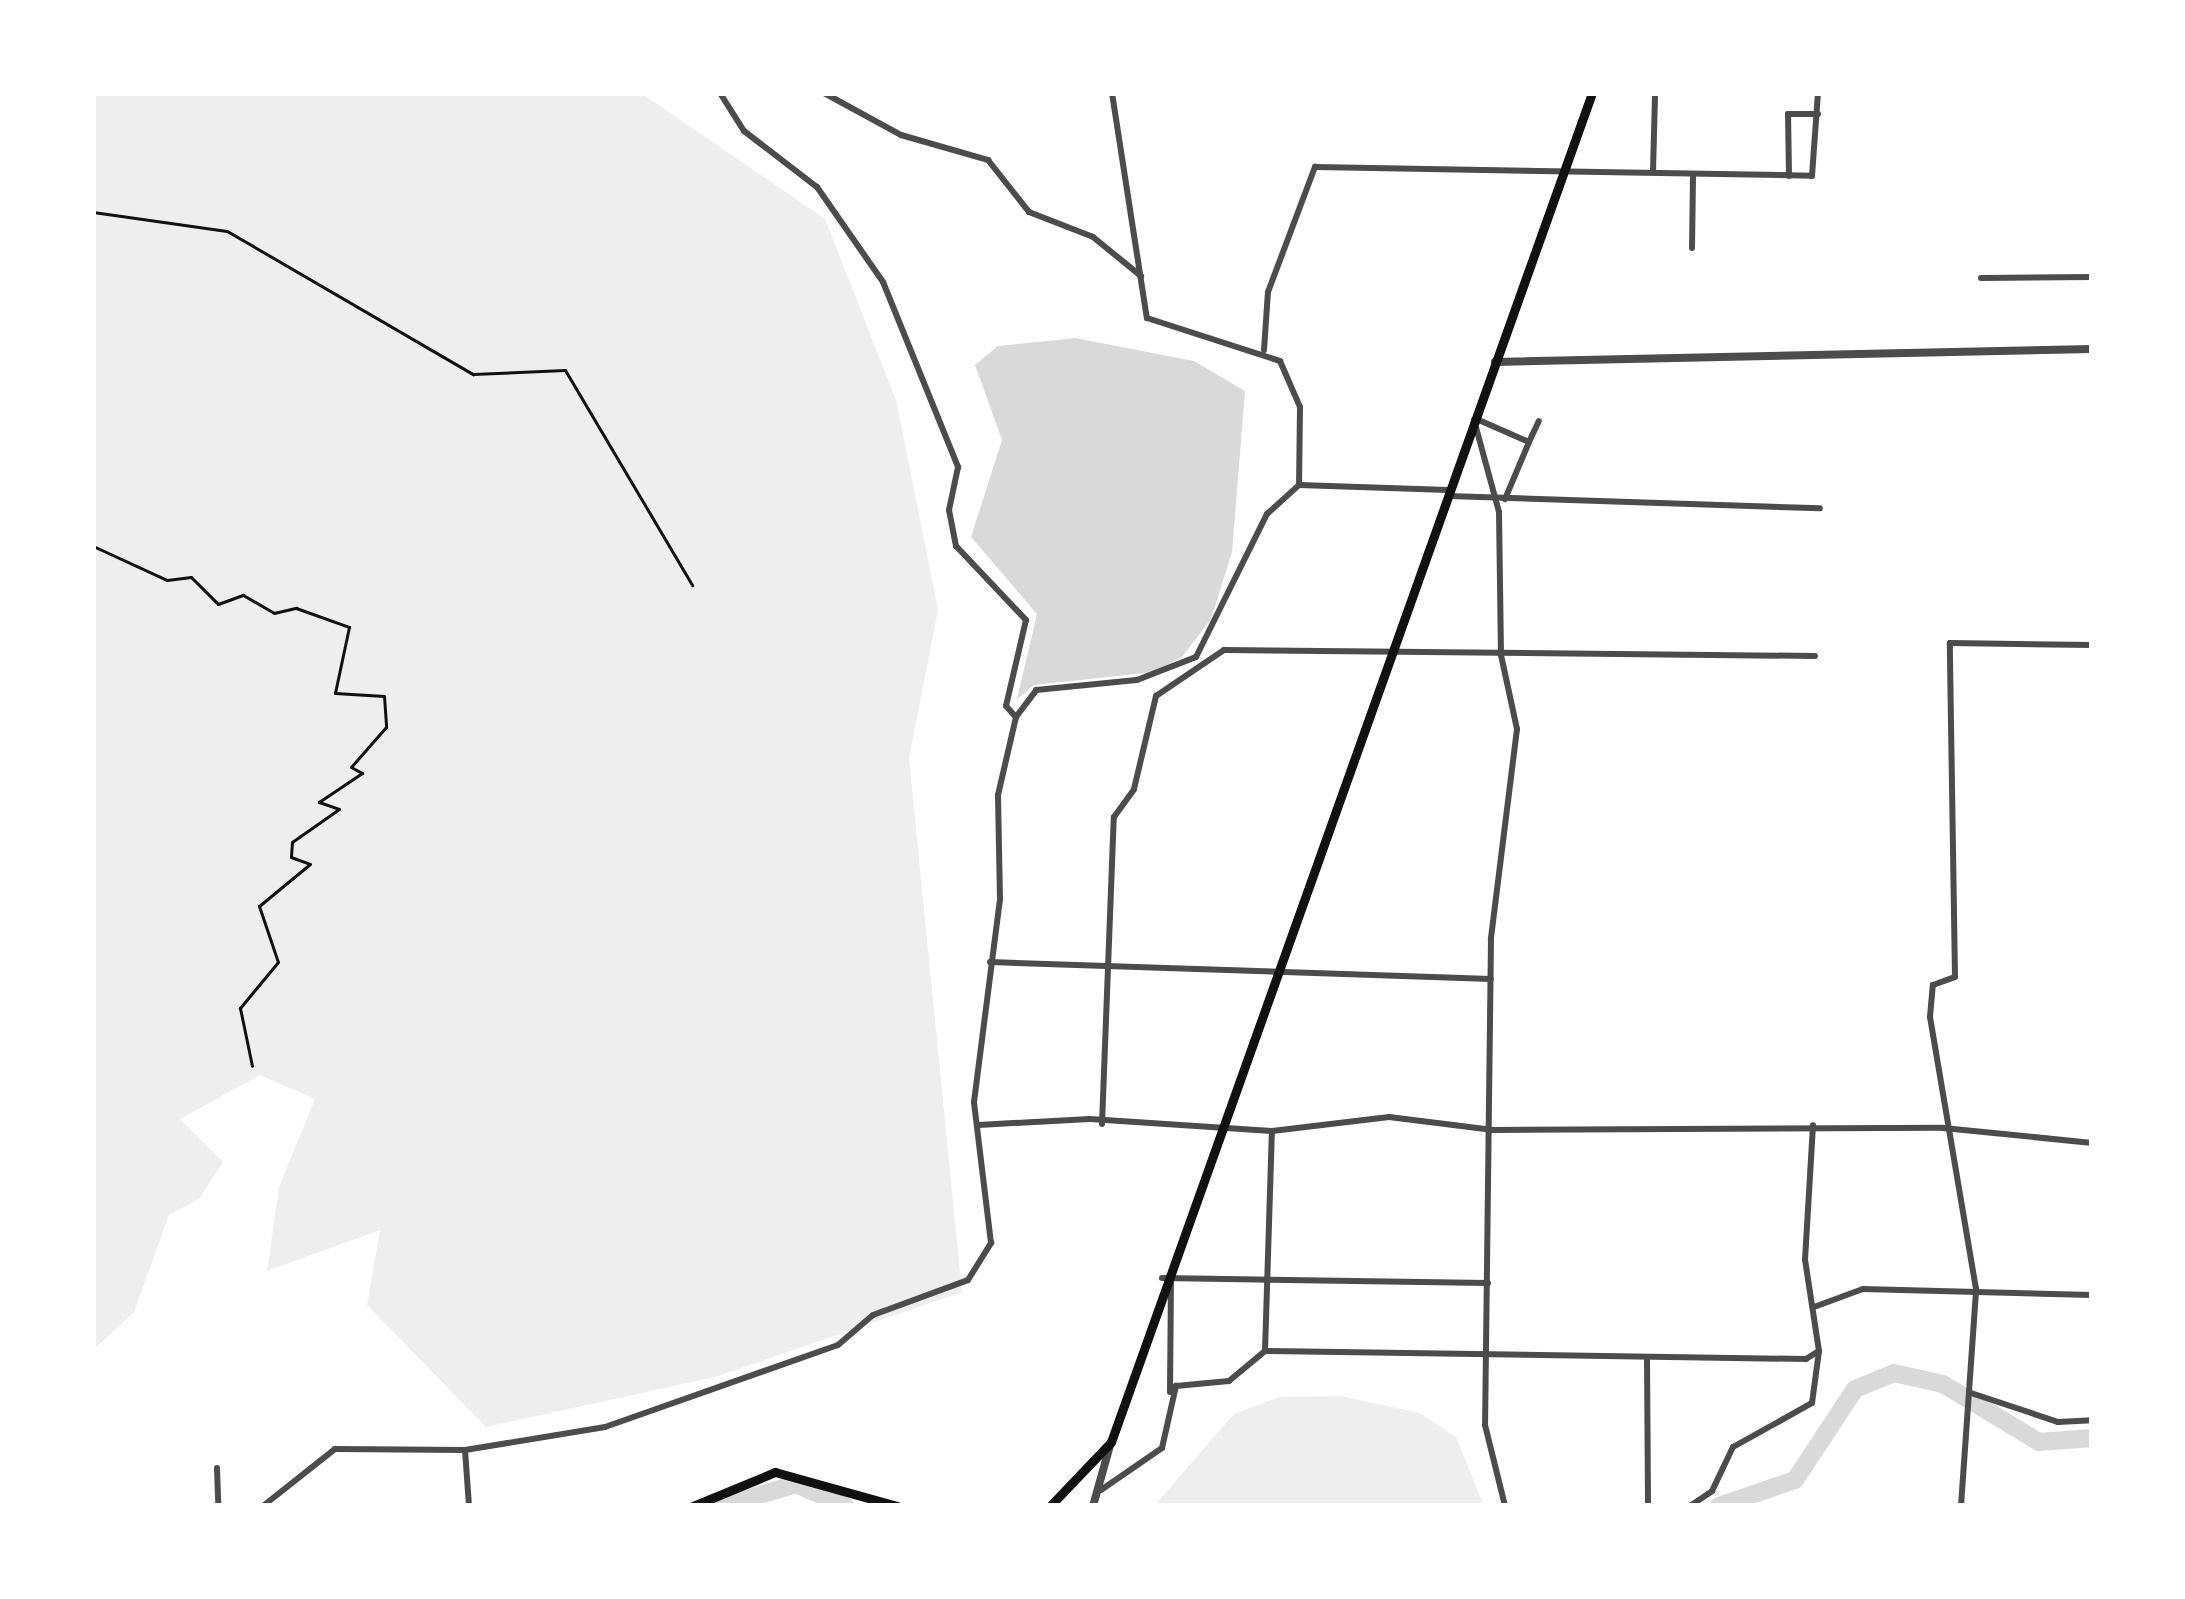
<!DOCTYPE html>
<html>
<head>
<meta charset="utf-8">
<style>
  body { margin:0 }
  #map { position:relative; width:2185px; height:1599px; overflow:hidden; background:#fff; font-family:Roboto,sans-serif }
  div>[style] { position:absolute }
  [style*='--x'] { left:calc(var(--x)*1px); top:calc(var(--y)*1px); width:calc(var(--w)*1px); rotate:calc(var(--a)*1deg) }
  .green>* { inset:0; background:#eee }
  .water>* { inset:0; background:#d9d9d9 }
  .river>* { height:18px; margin:-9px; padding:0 9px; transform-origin:9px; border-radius:9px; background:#d9d9d9 }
  .path>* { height:3px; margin:-1.5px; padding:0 1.5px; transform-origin:1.5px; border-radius:1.5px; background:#111 }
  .minor>* { height:6px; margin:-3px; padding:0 3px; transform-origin:3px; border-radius:3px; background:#4c4c4c }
  .tertiary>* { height:8px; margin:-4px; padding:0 4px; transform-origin:4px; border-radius:4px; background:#4c4c4c }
  .primary>* { height:9px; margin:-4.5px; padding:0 4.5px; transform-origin:4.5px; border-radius:4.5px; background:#111 }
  span { translate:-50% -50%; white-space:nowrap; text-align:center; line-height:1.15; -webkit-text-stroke:9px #fff; paint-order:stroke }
  .frame { position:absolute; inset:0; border:96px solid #fff; pointer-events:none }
</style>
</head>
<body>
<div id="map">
  <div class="green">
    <i style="clip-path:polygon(93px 93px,641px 93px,825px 219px,896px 400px,938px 610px,909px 758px,962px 1292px,715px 1377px,486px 1427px,367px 1305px,380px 1230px,267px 1271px,279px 1187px,315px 1099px,260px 1075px,180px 1119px,223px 1162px,199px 1199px,169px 1215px,134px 1312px,93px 1350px)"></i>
    <i style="clip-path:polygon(1340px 1396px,1420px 1413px,1456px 1437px,1484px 1506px,1154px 1506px,1234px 1414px,1279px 1397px)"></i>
  </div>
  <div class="water">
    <i style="clip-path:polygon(1075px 338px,1194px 361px,1245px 391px,1232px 552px,1211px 619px,1182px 657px,1155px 672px,1034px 685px,1017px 699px,1037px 614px,971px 537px,1002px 440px,975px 365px,998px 346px)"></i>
  </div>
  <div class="river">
    <i style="--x:724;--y:1506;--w:75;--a:-17"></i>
    <i style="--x:796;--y:1484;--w:54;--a:24.2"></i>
    <i style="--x:1719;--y:1506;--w:80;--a:-18.9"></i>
    <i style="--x:1795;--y:1480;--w:109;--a:-56.6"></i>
    <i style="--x:1855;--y:1389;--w:42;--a:-22.3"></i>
    <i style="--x:1894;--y:1373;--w:50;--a:12.7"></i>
    <i style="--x:1943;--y:1384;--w:112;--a:31.1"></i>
    <i style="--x:2039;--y:1442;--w:53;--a:-4.3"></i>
  </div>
  <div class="path">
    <i style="--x:93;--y:212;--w:135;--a:8.1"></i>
    <i style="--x:227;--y:231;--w:285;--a:30.2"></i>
    <i style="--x:473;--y:374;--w:92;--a:-2.5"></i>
    <i style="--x:565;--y:370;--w:250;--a:59.4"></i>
    <i style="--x:93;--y:546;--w:81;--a:24.7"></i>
    <i style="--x:167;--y:580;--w:24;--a:-7"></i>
    <i style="--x:191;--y:577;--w:38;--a:45"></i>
    <i style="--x:218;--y:604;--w:27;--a:-20"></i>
    <i style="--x:243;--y:595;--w:36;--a:30"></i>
    <i style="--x:274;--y:613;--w:23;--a:-13"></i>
    <i style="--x:296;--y:608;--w:56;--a:19.7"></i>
    <i style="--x:349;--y:627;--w:67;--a:102"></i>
    <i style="--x:335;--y:693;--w:49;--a:3.5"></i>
    <i style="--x:384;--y:696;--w:31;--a:86"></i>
    <i style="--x:386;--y:727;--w:53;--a:131.2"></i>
    <i style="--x:351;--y:767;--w:13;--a:29"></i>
    <i style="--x:362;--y:773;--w:52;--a:146"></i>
    <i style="--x:319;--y:802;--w:21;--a:19"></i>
    <i style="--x:339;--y:809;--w:57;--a:144.9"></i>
    <i style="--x:292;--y:842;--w:15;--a:94"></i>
    <i style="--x:291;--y:857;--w:20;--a:20"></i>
    <i style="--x:310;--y:864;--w:66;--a:140.5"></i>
    <i style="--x:259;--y:906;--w:59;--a:71.3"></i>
    <i style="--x:278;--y:962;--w:60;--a:129.6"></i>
    <i style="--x:240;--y:1008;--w:59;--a:78.3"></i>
  </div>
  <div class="minor">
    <i style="--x:720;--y:93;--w:45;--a:57.7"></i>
    <i style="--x:744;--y:131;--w:92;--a:37.5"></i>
    <i style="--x:817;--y:187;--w:116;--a:55.2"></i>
    <i style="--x:883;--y:282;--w:200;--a:67.9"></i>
    <i style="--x:958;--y:467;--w:44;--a:101.8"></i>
    <i style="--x:949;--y:510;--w:37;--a:79"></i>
    <i style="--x:956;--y:546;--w:102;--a:46.6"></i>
    <i style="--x:1026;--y:620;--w:88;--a:103.1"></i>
    <i style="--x:1006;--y:706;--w:15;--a:48"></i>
    <i style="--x:824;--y:93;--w:88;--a:28.6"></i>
    <i style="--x:901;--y:135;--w:91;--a:16"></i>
    <i style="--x:988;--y:160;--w:66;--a:51.7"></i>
    <i style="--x:1029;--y:212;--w:69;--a:21.3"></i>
    <i style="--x:1093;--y:237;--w:62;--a:39.1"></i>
    <i style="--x:1112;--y:93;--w:228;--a:81.2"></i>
    <i style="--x:1147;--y:318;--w:140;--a:17.9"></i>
    <i style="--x:1280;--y:361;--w:50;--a:66.5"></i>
    <i style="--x:1300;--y:407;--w:78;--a:90.7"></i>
    <i style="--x:1299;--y:485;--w:149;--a:1.9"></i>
    <i style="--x:1653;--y:172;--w:79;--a:-88.5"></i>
    <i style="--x:1789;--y:176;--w:62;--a:-90.9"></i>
    <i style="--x:1788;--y:114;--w:30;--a:0"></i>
    <i style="--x:1692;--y:248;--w:74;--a:-89.2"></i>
    <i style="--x:1981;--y:278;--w:111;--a:-0.5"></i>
    <i style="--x:1264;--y:350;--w:58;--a:-86.1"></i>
    <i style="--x:1268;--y:292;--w:134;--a:-69.4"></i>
    <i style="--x:1315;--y:167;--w:497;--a:1"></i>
    <i style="--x:1812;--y:176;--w:83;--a:-85.9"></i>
    <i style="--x:1474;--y:420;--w:95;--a:74.8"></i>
    <i style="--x:1499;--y:512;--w:143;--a:89.2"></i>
    <i style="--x:1501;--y:655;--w:76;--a:77.8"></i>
    <i style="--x:1517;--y:729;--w:212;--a:97.1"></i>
    <i style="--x:1491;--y:939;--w:486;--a:90.7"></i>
    <i style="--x:1485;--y:1425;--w:83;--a:76.1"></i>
    <i style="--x:1481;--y:421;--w:52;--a:23.6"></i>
    <i style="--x:1529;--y:442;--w:62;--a:112.8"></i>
    <i style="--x:1529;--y:442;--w:23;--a:-65"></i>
    <i style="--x:1449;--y:496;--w:371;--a:1.9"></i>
    <i style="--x:990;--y:962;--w:501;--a:1.94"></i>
    <i style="--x:1102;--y:1124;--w:307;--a:-87.8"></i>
    <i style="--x:1114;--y:817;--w:34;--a:-54"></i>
    <i style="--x:1134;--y:789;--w:96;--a:-76.7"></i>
    <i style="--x:1156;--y:696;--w:82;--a:-34.1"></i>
    <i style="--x:1224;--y:650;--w:591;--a:0.58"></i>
    <i style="--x:978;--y:1125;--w:112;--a:-3.1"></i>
    <i style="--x:1090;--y:1119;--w:182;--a:3.8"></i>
    <i style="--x:1272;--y:1131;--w:118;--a:-6.8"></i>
    <i style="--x:1389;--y:1117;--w:105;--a:7.1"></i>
    <i style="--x:1493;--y:1130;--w:450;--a:-0.3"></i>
    <i style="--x:1943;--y:1128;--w:150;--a:5.7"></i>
    <i style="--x:1162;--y:1278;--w:326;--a:0.9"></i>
    <i style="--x:1814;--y:1307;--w:52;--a:-20.2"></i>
    <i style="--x:1863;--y:1289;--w:229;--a:1.5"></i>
    <i style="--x:1265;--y:1351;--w:219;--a:-88.2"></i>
    <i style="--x:1647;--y:1360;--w:146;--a:89.6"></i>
    <i style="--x:1170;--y:1392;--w:112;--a:-89.5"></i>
    <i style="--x:1971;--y:1393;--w:92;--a:18.4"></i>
    <i style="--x:2058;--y:1422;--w:34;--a:-3"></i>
    <i style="--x:465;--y:1450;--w:56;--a:85.9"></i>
    <i style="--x:217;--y:1468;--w:38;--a:88"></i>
    <i style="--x:1101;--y:1490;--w:74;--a:-34.5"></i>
    <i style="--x:1162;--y:1448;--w:64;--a:-77.3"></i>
    <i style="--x:1176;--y:1386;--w:53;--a:-5.4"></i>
    <i style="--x:1229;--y:1381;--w:47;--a:-39.8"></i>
    <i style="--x:1265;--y:1351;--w:541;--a:0.85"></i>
    <i style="--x:1806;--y:1359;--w:15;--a:-32"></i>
    <i style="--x:1819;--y:1351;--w:92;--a:-98.7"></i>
    <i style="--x:1805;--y:1260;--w:135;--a:-86.6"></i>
    <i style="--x:263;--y:1506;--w:92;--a:-38.4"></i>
    <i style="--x:335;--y:1449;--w:130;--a:0.4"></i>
    <i style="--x:465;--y:1450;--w:142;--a:-9.3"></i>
    <i style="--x:605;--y:1427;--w:247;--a:-19.4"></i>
    <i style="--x:838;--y:1345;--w:46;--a:-40.6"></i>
    <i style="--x:873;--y:1315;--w:101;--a:-20.2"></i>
    <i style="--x:968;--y:1280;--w:44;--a:-58.1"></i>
    <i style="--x:991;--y:1243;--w:142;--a:-96.9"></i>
    <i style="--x:974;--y:1102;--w:204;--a:-82.7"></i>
    <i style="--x:1000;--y:900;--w:105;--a:-91.1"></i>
    <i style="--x:998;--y:795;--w:80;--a:-77"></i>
    <i style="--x:1016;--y:717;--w:34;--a:-53"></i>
    <i style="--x:1036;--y:690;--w:101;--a:-5.7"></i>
    <i style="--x:1137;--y:680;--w:63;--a:-21.3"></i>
    <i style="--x:1196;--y:657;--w:160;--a:-63.6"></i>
    <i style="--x:1267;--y:514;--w:43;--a:-42.2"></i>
    <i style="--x:1690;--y:1506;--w:27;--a:-34"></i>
    <i style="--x:1712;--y:1491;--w:49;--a:-64.5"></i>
    <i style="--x:1733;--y:1447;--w:90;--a:-29.1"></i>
    <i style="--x:1812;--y:1403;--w:52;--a:-82.3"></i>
    <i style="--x:1961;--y:1506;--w:218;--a:-86"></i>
    <i style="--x:1976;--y:1289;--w:276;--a:-99.6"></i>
    <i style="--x:1930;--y:1017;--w:32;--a:-85"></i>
    <i style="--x:1933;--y:985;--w:23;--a:-20"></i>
    <i style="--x:1955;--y:977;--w:334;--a:-90.9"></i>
    <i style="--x:1950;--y:643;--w:142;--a:0.8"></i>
  </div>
  <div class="tertiary">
    <i style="--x:1495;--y:362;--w:597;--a:-1.25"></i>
    <i style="--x:1093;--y:1506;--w:66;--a:-74.3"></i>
  </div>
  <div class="primary">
    <i style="--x:693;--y:1506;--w:89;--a:-22.5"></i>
    <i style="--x:775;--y:1472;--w:127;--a:15.6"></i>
    <i style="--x:1050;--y:1506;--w:88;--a:-46.4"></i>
    <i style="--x:1111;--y:1442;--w:1432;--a:-70.38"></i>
  </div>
  <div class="frame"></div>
</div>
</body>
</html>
